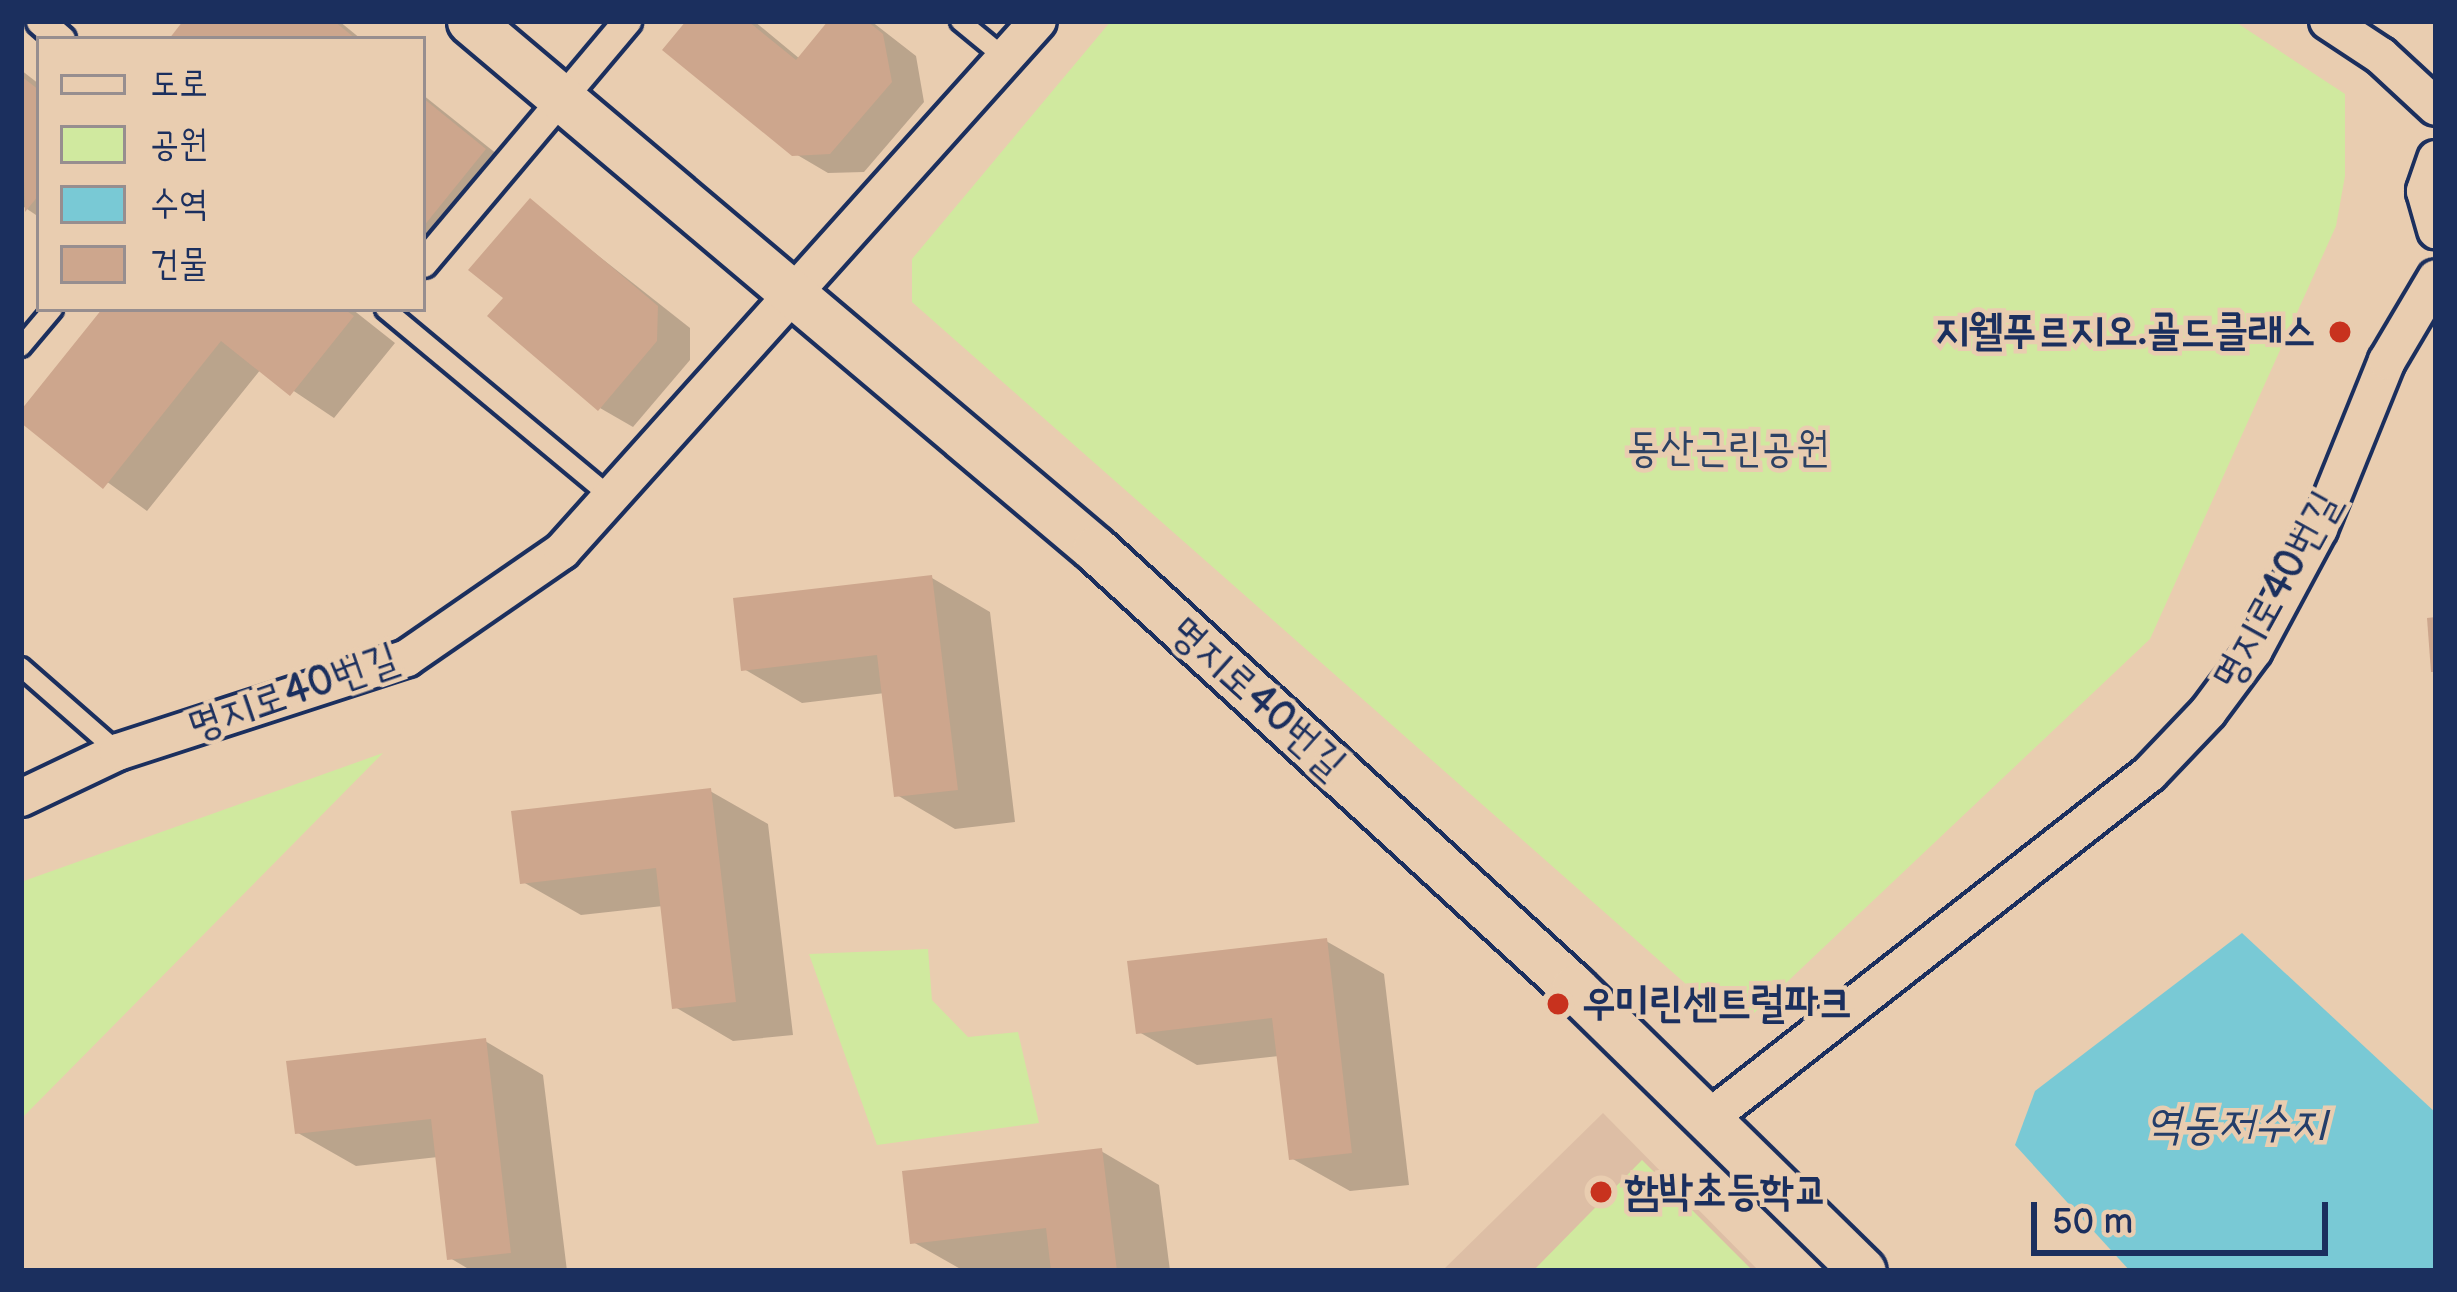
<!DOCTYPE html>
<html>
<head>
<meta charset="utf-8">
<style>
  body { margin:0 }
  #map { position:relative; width:2457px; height:1292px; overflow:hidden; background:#e9cdb0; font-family:"Balsamiq Sans","Poor Story",sans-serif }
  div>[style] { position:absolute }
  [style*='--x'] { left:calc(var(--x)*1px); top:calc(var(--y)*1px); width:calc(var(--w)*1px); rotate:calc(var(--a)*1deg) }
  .built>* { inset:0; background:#ddbea5 }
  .green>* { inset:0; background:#d0e99f }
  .water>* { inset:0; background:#79c9d5 }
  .shadow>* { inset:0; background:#0003 }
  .building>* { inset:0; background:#cda68d }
  .roads { filter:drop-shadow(3px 0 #1b2f5e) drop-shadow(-3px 0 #1b2f5e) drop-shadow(0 3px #1b2f5e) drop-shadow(0 -3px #1b2f5e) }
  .service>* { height:18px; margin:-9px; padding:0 9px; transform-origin:9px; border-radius:9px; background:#e9cdb0 }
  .pedestrian>* { height:27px; margin:-13.5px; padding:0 13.5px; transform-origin:13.5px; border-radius:13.5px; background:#e9cdb0 }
  .minor>* { height:36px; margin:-18px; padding:0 18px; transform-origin:18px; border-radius:18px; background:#e9cdb0 }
  .tertiary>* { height:45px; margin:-22.5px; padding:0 22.5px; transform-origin:22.5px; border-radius:22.5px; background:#e9cdb0 }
  .dots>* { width:33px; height:33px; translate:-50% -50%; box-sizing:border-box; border:6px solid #e9cdb0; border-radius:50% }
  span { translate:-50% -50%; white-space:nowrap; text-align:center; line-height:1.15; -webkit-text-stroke:9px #e9cdb0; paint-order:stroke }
  .poi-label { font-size:42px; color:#1b2f5e; font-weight:700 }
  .right { translate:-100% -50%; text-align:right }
  .left { translate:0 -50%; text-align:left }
  .park-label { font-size:42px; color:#2d4264 }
  .street-label { font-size:42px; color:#1b2f5e }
  .water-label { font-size:45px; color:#243e6a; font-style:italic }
  .frame { position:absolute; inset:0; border:24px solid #1b2f5e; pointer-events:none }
  .legend { position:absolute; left:36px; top:36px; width:390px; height:276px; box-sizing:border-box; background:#e9cdb0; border:3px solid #978e8f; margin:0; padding:15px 21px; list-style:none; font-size:36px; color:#1b2f5e }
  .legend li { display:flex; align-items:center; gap:24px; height:60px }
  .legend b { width:60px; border:3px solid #978e8f }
  .scale { position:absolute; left:2031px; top:1202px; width:297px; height:54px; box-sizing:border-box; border:6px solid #1b2f5e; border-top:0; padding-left:15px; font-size:36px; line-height:42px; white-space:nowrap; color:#1b2f5e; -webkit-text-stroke:9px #e9cdb0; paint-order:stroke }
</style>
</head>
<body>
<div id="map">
  <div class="built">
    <i style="clip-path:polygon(1603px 1113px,1759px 1271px,1442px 1271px)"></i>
  </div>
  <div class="green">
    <i style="clip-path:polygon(1111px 21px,2234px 21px,2345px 94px,2345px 176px,2336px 226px,2150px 639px,1753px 1014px,1712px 1007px,912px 302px,912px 259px)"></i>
    <i style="clip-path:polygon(383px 753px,21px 1119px,21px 882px)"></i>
    <i style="clip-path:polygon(928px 949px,932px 1000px,968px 1037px,1018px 1032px,1039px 1123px,877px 1145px,809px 954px)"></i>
    <i style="clip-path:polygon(1642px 1160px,1753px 1271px,1533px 1271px)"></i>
  </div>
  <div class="water">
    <i style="clip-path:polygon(2242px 933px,2436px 1113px,2436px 1271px,2130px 1271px,2015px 1145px,2035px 1091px)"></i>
  </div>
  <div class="shadow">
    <i style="clip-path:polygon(187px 21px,339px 21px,361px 39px,173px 39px)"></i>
    <i style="clip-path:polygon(690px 21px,754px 21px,800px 59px,832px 21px,871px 21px,916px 56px,924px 102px,864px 172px,828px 173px,794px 153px)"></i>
    <i style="clip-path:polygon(21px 70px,39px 84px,39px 217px,21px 205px)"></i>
    <i style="clip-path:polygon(423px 95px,517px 170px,441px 265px,423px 254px)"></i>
    <i style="clip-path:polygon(530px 202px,690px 328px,690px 360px,633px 427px,600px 408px,507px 298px)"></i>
    <i style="clip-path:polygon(106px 309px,352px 309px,395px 343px,334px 418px,261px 369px,147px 511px,21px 419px)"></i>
    <i style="clip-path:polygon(932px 578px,990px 612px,1015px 822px,955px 829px,897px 795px,885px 693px,802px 703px,744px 669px)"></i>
    <i style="clip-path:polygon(710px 791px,768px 824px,793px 1035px,733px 1041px,675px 1007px,663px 906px,581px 915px,523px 882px)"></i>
    <i style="clip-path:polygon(1326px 941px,1384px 974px,1409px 1185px,1350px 1191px,1291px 1158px,1279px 1056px,1197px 1065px,1139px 1032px)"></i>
    <i style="clip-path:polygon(485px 1041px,543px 1075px,567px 1271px,472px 1271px,450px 1258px,438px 1157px,356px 1166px,298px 1133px)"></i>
    <i style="clip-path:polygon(1101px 1151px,1159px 1185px,1170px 1271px,964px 1271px,913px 1242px)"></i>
  </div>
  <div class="building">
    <i style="clip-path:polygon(183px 21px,334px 21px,356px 39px,169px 39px)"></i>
    <i style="clip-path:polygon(686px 21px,748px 21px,796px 60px,828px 21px,867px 21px,883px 34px,892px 82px,830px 154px,792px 156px,662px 50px)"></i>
    <i style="clip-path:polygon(21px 76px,39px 90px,39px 195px,25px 212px)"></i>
    <i style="clip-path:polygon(423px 98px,486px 149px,423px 227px)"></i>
    <i style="clip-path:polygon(530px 198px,658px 306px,657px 341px,598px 411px,487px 316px,503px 298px,468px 270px)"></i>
    <i style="clip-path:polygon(102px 309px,344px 309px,354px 316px,290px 396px,221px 341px,103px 489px,21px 423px,21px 410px)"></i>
    <i style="clip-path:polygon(932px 575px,958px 790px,894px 797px,877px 655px,741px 671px,733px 598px)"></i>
    <i style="clip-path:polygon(2436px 617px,2436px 672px,2431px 672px,2427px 618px)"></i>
    <i style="clip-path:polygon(711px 788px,736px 1002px,672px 1009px,656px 868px,520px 884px,511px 811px)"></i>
    <i style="clip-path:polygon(1327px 938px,1352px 1153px,1289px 1160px,1272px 1018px,1136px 1034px,1127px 961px)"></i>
    <i style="clip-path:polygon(486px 1038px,511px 1253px,447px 1260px,431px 1119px,295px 1134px,286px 1061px)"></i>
    <i style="clip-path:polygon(1102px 1148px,1117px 1271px,1051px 1271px,1046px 1228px,910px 1244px,902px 1171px)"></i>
  </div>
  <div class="roads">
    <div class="service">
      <i style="--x:960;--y:21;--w:58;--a:39.4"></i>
      <i style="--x:385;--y:309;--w:294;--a:39.8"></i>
      <i style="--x:21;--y:347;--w:50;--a:-49.9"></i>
      <i style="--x:21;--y:667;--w:129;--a:41.2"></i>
    </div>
    <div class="pedestrian">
      <i style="--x:40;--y:21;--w:28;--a:41"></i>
      <i style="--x:423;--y:263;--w:317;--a:-49.9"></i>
    </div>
    <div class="minor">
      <i style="--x:2328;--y:21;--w:64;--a:33.4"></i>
      <i style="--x:2381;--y:56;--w:75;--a:42.8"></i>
      <i style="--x:2436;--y:159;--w:34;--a:109"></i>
      <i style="--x:2425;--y:191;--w:41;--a:74.2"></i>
      <i style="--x:21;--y:798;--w:107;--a:-25.4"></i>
      <i style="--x:118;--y:752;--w:304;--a:-18"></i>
      <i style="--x:407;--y:658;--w:188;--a:-34.6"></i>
      <i style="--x:562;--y:551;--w:712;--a:-48.07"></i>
      <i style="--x:1708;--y:1119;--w:560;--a:-38.04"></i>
      <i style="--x:2149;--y:774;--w:86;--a:-46.4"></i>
      <i style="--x:2208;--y:712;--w:77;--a:-53.4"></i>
      <i style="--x:2254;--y:650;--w:137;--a:-61.8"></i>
      <i style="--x:2319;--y:529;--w:181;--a:-68"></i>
      <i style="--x:2387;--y:361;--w:96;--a:-59.4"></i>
    </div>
    <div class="tertiary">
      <i style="--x:470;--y:21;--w:818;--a:40.19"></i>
      <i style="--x:1095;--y:549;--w:650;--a:42.51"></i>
      <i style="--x:1574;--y:988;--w:404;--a:44.4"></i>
    </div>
  </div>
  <div class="dots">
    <i style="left:2340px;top:332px;background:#c8321e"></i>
    <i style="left:1558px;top:1004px;background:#c8321e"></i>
    <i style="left:1601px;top:1192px;background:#c8321e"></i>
  </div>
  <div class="poi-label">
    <span class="right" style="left:2316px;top:332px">지웰푸르지오.골드클래스</span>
    <span class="left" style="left:1582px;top:1004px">우미린센트럴파크</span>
    <span class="left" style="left:1625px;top:1192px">함박초등학교</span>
  </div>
  <div class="park-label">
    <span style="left:1728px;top:449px">동산근린공원</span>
  </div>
  <div class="street-label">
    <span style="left:2277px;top:591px;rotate:-61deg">명지로40번길</span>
    <span style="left:293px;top:693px;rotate:-19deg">명지로40번길</span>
    <span style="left:1257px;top:698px;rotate:42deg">명지로40번길</span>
  </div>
  <div class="water-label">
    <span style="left:2236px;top:1125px">역동저수지</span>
  </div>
  <div class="frame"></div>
  <ul class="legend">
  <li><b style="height:15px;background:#e9cdb0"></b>도로</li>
  <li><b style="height:33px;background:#d0e99f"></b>공원</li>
  <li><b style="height:33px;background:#79c9d5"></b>수역</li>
  <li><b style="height:33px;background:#cda68d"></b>건물</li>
  </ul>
  <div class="scale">50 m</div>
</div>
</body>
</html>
